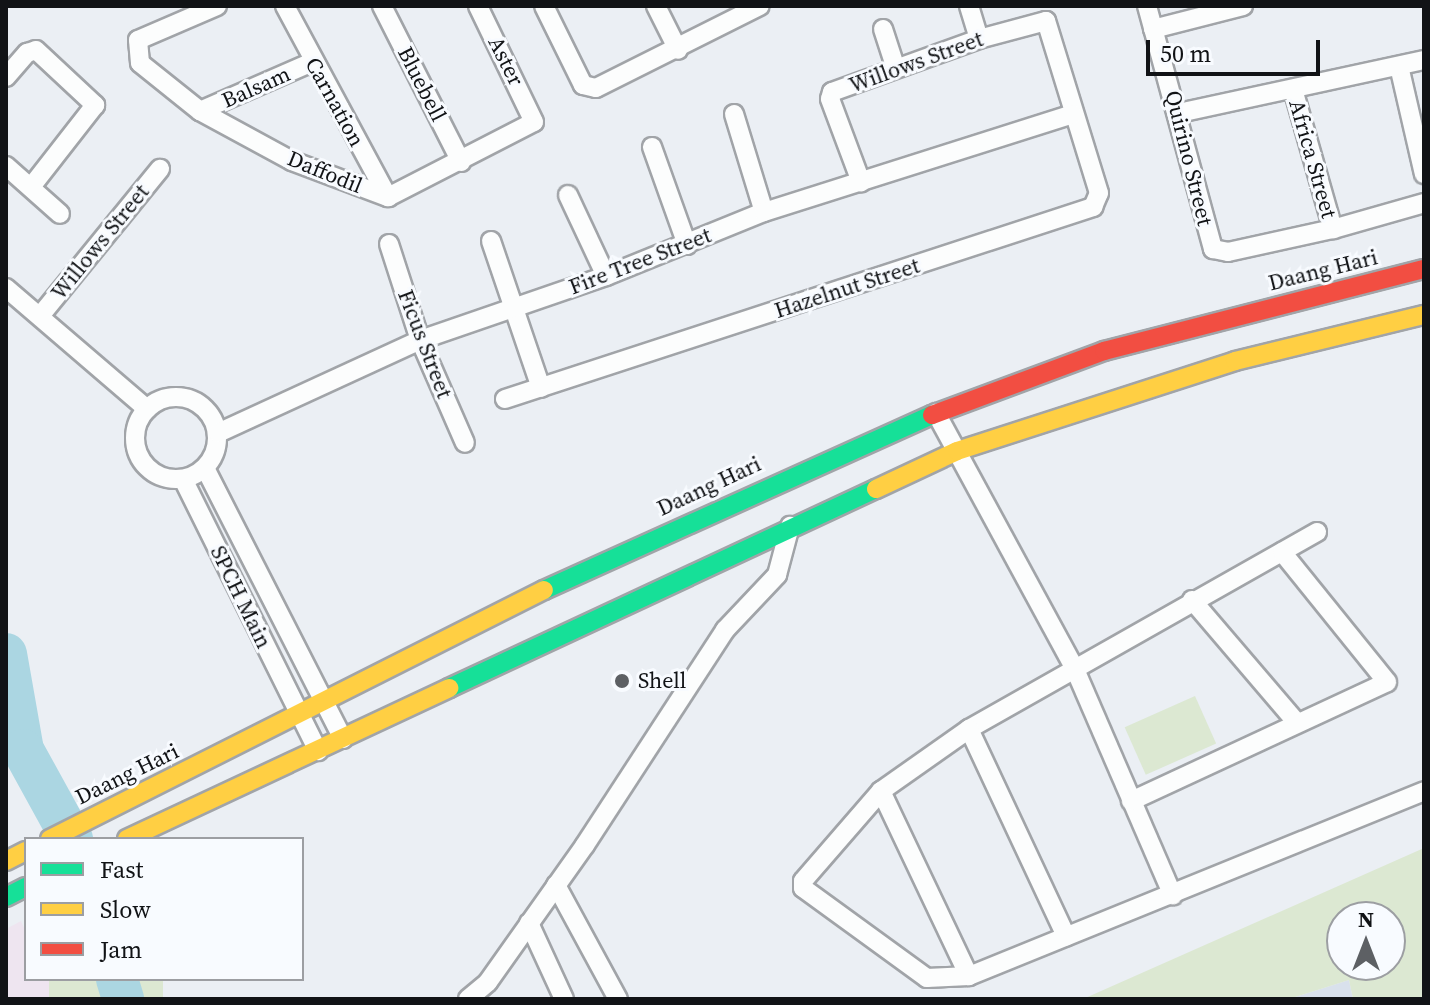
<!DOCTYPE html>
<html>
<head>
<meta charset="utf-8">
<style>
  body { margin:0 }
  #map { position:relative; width:1430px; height:1005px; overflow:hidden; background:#ebeff4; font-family:"Source Serif 4",serif }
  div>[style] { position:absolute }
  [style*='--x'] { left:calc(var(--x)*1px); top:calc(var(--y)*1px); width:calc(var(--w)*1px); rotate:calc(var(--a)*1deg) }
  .commercial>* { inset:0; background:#eee5f0 }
  .built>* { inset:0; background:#d9e1ec }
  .green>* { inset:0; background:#dce8d2; transform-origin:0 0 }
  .river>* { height:42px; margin:-21px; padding:0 21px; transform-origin:21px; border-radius:21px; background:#abd6e2 }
  .roads { filter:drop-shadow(2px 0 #a1a4a8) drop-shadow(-2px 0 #a1a4a8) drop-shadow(0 2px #a1a4a8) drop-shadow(0 -2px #a1a4a8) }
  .street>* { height:18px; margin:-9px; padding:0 9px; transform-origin:9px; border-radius:9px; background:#fcfdfd }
  .street>.ring { margin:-9px; padding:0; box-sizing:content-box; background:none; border:18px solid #fcfdfd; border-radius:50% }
  .fast>* { height:18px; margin:-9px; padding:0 9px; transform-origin:9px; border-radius:9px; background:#16e098 }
  .slow>* { height:18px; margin:-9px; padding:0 9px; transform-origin:9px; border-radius:9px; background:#ffcf43 }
  .jam>* { height:18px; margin:-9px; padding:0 9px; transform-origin:9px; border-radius:9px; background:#f24e42 }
  .dots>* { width:22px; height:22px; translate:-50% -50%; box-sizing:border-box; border:4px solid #f8fbff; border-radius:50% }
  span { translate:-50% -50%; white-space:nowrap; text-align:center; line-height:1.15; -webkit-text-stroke:6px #f8fbff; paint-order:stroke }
  .street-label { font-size:22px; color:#111316 }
  .poi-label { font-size:22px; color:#111316 }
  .left { translate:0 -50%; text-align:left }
  .frame { position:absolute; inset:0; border:8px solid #111316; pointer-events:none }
  .legend { position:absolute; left:24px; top:837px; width:280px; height:144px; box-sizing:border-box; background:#f8fbff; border:2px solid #9c9ea2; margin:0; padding:10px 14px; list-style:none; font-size:24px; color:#111316 }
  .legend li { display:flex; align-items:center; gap:16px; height:40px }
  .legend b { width:40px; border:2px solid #9c9ea2 }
  .north { position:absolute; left:1326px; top:901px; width:80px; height:80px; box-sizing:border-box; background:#f8fbff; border:2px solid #9c9ea2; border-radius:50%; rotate:0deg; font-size:22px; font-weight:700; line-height:32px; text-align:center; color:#111316 }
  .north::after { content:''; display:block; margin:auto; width:28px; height:36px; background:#5d6064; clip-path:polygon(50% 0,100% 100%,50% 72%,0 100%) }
  .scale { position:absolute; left:1146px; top:40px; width:174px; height:36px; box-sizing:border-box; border:4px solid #111316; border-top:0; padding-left:10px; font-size:24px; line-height:28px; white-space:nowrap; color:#111316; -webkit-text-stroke:6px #f8fbff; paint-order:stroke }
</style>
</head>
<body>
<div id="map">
  <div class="commercial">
    <i style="clip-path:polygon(21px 921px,26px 932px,26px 979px,49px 979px,59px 999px,6px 999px,6px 929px)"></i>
  </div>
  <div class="built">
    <i style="clip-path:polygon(1349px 980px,1353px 999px,1289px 999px)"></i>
  </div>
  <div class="green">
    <i style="left:1195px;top:696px;width:52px;height:77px;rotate:66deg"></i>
    <i style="clip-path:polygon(evenodd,1424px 848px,1424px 999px,1353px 999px,1349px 980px,1289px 999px,1083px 999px,1424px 848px,1342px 917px,1390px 917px,1390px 965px,1342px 965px,1342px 917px)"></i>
    <i style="left:49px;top:979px;width:114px;height:22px"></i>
  </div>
  <div class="river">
    <i style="--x:6;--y:654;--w:97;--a:80"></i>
    <i style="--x:23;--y:750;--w:102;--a:61.2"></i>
    <i style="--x:117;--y:979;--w:21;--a:73"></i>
  </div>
  <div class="roads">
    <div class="street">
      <i style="--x:217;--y:6;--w:86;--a:156.7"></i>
      <i style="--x:138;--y:40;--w:23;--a:85"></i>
      <i style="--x:140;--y:63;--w:77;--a:38.7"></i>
      <i style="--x:200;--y:111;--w:105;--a:28.5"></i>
      <i style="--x:292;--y:161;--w:103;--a:20.6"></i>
      <i style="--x:388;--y:197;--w:164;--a:-27.2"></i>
      <i style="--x:534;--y:122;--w:129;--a:-115.8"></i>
      <i style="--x:285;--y:6;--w:217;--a:61.7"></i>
      <i style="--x:382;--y:6;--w:175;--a:63.1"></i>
      <i style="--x:544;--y:6;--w:88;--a:63.7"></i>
      <i style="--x:583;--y:85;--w:13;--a:13"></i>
      <i style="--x:596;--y:88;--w:183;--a:-26.6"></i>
      <i style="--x:656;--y:6;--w:49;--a:63.4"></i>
      <i style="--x:969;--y:6;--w:34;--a:73"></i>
      <i style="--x:1147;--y:6;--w:252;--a:74.8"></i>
      <i style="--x:1213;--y:249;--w:15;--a:11"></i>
      <i style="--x:1228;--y:252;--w:107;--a:-12.4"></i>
      <i style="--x:1333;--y:229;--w:95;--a:-15.9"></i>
      <i style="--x:883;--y:29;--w:40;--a:72"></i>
      <i style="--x:1153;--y:29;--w:93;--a:-14.3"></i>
      <i style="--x:1399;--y:66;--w:111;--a:77"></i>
      <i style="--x:6;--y:77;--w:32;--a:-49"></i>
      <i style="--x:27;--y:53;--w:9;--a:-18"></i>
      <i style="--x:36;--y:50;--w:81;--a:43"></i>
      <i style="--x:95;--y:105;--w:104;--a:128"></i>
      <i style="--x:1293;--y:89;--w:146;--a:74.1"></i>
      <i style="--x:200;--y:111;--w:122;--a:-23.6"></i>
      <i style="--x:1179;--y:113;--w:251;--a:-12.2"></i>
      <i style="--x:734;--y:114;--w:102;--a:73"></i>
      <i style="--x:652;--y:147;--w:104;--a:70.3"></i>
      <i style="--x:6;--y:166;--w:72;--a:41.6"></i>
      <i style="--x:568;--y:195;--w:89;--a:64.9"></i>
      <i style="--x:491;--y:241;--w:155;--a:71.2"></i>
      <i style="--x:389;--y:244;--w:101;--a:72.1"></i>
      <i style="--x:420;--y:340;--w:112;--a:66.4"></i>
      <i style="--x:6;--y:288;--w:186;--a:40.6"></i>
      <i style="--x:40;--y:316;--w:190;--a:-50.8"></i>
      <i class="ring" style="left:135px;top:397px;width:64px;height:64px"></i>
      <i style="--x:505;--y:399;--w:619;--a:-18.08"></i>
      <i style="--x:1093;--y:207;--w:15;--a:-67"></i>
      <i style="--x:1099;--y:193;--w:180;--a:-107.1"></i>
      <i style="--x:1046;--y:21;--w:69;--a:165"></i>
      <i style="--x:979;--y:39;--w:156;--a:160.2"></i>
      <i style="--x:832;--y:92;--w:7;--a:106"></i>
      <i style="--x:830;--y:99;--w:89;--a:69.5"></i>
      <i style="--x:936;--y:413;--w:289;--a:61.5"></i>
      <i style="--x:1074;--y:667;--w:249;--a:66.6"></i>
      <i style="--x:218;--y:433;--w:222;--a:-24.7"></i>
      <i style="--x:420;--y:340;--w:197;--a:-19"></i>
      <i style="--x:606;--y:276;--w:170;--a:-22.1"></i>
      <i style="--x:764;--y:212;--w:324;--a:-17.6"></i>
      <i style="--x:205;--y:468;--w:304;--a:63"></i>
      <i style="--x:183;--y:479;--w:304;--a:63.6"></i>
      <i style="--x:1317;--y:532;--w:400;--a:150.5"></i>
      <i style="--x:969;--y:729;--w:108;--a:144.8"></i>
      <i style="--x:881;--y:791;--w:119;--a:130.9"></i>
      <i style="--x:803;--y:881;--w:7;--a:90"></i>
      <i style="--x:803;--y:888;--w:153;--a:36"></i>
      <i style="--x:927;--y:978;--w:42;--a:-2.7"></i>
      <i style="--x:969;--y:976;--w:491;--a:-22.1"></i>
      <i style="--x:1192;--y:600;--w:162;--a:49.5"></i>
      <i style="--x:969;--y:729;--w:229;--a:64.9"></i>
      <i style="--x:881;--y:791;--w:205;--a:64.6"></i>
      <i style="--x:1131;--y:801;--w:282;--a:-24.9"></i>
      <i style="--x:1387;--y:682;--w:167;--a:-128.9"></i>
      <i style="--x:556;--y:885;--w:130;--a:61.5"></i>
      <i style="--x:529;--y:923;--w:84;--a:65.3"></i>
      <i style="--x:468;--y:999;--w:26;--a:-40"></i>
      <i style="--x:488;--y:982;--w:168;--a:-54.7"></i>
      <i style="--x:585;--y:845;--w:257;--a:-56.9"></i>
      <i style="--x:725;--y:630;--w:76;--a:-46.6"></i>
      <i style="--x:777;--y:575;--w:51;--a:-75.1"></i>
    </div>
    <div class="fast">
      <i style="--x:544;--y:590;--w:426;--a:-24.3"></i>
      <i style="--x:449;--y:688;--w:471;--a:-25"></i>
      <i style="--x:6;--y:897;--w:22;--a:-27"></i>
    </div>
    <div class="slow">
      <i style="--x:876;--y:489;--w:89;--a:-25.1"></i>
      <i style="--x:957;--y:451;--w:292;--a:-17.9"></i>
      <i style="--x:1235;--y:361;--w:195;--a:-13.7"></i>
      <i style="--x:50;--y:839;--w:553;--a:-26.75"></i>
      <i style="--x:127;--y:839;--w:356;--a:-25.1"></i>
      <i style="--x:6;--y:861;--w:22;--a:-27"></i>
    </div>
    <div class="jam">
      <i style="--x:932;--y:415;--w:184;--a:-20.4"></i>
      <i style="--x:1104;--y:351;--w:330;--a:-14.4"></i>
    </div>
  </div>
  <div class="dots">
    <i style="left:622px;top:681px;background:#5d6064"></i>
  </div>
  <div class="street-label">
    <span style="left:506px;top:61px;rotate:63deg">Aster</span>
    <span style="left:916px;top:62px;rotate:-20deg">Willows Street</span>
    <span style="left:422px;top:84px;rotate:63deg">Bluebell</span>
    <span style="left:256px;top:87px;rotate:-24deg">Balsam</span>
    <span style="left:335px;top:102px;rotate:61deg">Carnation</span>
    <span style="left:1189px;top:158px;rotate:76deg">Quirino Street</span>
    <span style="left:1313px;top:159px;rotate:74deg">Africa Street</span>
    <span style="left:325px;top:172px;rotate:22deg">Daffodil</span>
    <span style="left:100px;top:242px;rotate:-51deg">Willows Street</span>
    <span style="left:640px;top:261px;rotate:-21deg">Fire Tree Street</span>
    <span style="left:1323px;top:270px;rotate:-14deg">Daang Hari</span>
    <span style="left:847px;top:288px;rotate:-18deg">Hazelnut Street</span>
    <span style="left:425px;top:344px;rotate:69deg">Ficus Street</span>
    <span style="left:709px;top:486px;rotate:-25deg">Daang Hari</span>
    <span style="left:241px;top:597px;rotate:64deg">SPCH Main</span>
    <span style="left:127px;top:774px;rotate:-26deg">Daang Hari</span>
  </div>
  <div class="poi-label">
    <span class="left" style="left:638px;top:681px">Shell</span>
  </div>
  <div class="frame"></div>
  <ul class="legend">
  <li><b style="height:10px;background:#16e098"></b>Fast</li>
  <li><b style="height:10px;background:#ffcf43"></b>Slow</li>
  <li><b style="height:10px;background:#f24e42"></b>Jam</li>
  </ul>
  <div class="north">N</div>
  <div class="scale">50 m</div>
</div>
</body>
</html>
